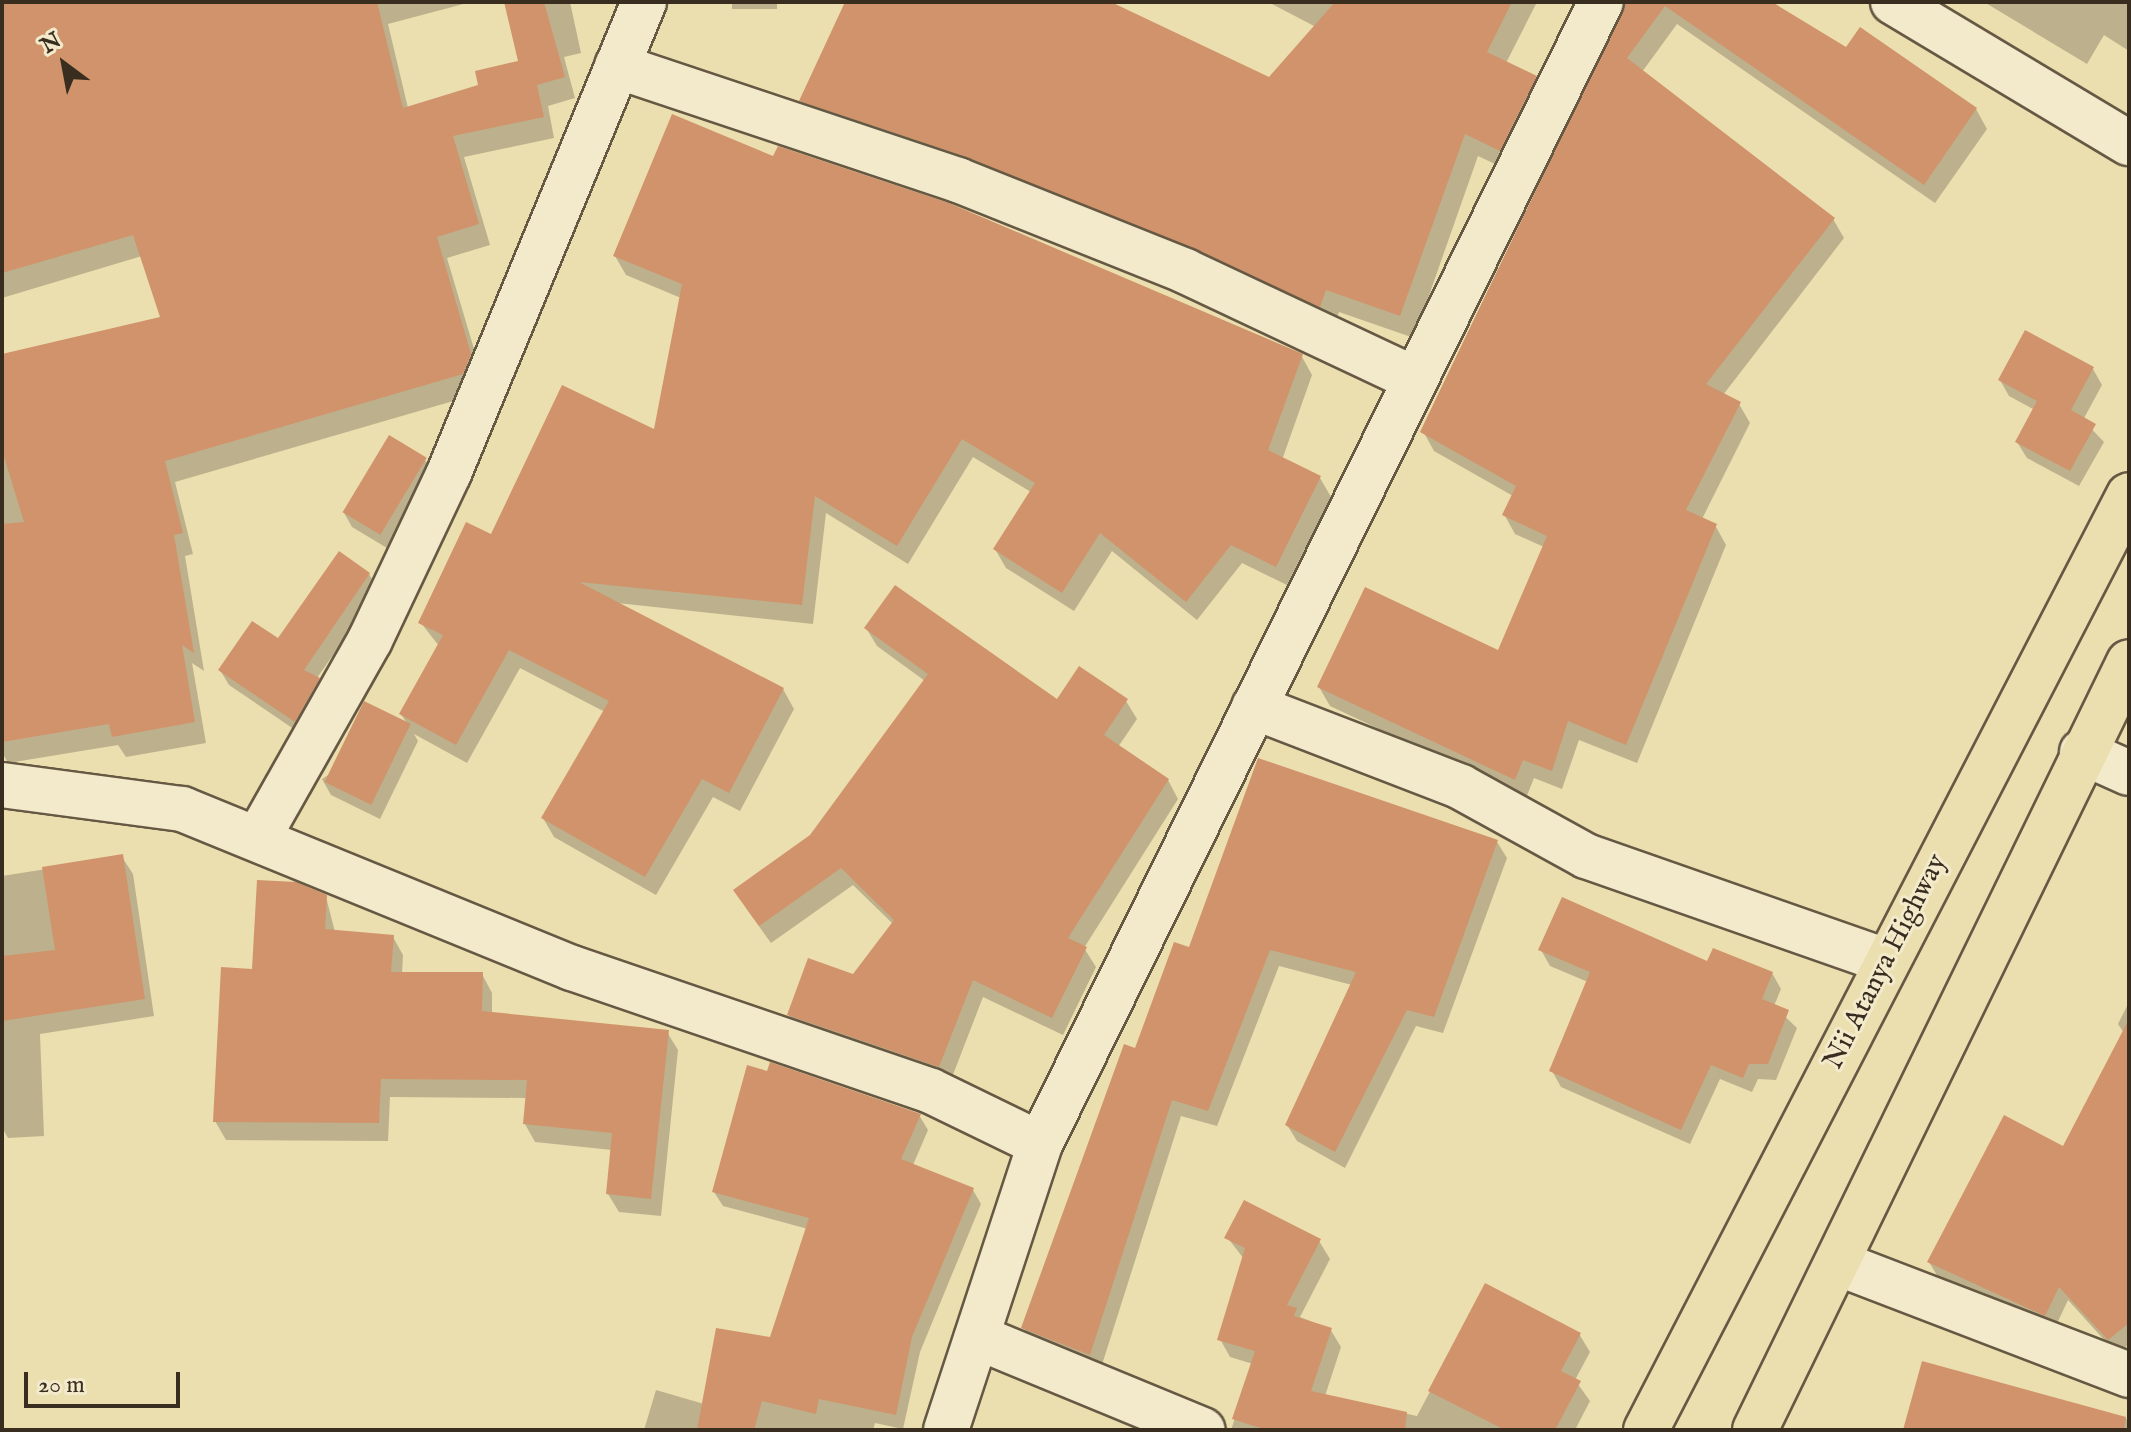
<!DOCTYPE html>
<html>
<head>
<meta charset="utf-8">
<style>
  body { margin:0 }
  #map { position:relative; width:2131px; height:1432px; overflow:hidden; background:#ebdeaf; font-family:"IM FELL English",serif }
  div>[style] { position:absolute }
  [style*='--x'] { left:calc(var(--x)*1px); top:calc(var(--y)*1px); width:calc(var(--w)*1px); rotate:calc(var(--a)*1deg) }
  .shadow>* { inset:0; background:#0003; transform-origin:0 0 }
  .building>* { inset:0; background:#d1936b; transform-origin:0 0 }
  .roads { filter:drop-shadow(2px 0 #665944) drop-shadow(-2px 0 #665944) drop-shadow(0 2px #665944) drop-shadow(0 -2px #665944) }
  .minor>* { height:44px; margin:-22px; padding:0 22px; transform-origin:22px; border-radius:22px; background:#f2eacb }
  .major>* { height:44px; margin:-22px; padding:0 22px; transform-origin:22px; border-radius:22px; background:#ebdeaf }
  span { translate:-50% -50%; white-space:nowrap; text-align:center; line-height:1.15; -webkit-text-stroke:6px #f2eacb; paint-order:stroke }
  .street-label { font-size:28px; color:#392d20 }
  .frame { position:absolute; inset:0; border:4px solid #392d20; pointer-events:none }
  .north { position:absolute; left:24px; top:24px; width:80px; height:80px; -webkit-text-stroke:6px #f2eacb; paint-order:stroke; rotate:328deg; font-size:22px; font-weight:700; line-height:32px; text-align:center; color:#392d20 }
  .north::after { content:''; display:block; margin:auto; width:28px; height:36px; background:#392d20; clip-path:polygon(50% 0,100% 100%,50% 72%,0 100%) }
  .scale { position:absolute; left:24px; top:1372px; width:156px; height:36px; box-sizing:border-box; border:4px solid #392d20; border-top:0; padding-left:10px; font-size:24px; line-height:28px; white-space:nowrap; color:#392d20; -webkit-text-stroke:6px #f2eacb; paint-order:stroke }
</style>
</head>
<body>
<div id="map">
  <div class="shadow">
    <i style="clip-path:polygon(2px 2px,471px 2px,388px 24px,408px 108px,480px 86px,520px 63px,507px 2px,570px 2px,581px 53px,564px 57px,575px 98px,548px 106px,554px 138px,464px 157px,490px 245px,447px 258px,482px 376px,474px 395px,175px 482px,193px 554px,185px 556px,204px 671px,192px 663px,206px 743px,126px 757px,118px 745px,8px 763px,2px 752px,2px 356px,163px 318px,142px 256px,2px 298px)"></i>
    <i style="left:732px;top:2px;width:45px;height:7px"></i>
    <i style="clip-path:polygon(847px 2px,1077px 2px,1269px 79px,1316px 27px,1268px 2px,1537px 2px,1506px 63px,1535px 78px,1549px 101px,1514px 173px,1478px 156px,1414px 338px,1339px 312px,1333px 329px,815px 124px,801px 100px)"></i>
    <i style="clip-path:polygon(1624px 2px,1768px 2px,1847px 50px,1976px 109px,1987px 129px,1935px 203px,1677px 24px,1642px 72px,1833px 219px,1844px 238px,1723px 395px,1739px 404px,1750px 423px,1702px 519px,1715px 525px,1726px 545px,1637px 763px,1579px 740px,1562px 789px,1534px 778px,1526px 798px,1330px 706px,1319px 687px,1499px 652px,1544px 547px,1515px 534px,1504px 514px,1513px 496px,1434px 451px,1423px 431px,1626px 13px)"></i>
    <i style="clip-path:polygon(1984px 2px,2129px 2px,2129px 51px,2104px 35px,2087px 64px)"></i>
    <i style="clip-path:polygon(764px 154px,1301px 355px,1312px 375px,1282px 460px,1320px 478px,1331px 497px,1287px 585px,1242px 563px,1197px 620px,1112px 551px,1074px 611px,1006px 568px,995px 549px,1031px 492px,973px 457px,908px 564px,826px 513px,813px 624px,617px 603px,783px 689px,794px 709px,740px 811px,713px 797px,656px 895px,554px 837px,543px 818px,605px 712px,520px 668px,467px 763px,414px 734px,418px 741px,380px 819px,331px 795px,322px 779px,408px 725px,401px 714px,439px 646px,421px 623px,492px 536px,656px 432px,681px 298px,626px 275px,615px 256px)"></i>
    <i style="clip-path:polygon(2093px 369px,2102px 385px,2083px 420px,2104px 442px,2079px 486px,2027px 458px,2017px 442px,2035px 410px,2009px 396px,2000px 380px)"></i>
    <i style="clip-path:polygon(425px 460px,435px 475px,387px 548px,352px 527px,343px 511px)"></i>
    <i style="clip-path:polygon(369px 574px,378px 590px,317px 678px,327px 695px,304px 736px,229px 685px,220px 670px,279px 641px)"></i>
    <i style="clip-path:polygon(866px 628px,1057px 702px,1126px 701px,1137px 719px,1118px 747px,1168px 780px,1178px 799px,1084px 948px,1096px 967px,1063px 1035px,983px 997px,949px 1085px,800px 1034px,789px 1015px,854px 977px,893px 924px,853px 885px,771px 943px,746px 908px,812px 837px,925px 681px,877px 646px)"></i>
    <i style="clip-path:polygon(1497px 842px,1507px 858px,1443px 1033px,1416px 1026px,1345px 1168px,1297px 1141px,1287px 1125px,1352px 985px,1279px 966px,1217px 1126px,1181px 1116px,1100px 1371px,1033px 1345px,1024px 1328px,1136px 1050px,1190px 950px)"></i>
    <i style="clip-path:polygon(122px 857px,133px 874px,154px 1016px,40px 1034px,44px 1136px,8px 1138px,2px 1127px,2px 876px)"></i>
    <i style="clip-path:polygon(326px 897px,335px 932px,393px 937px,403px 955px,402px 974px,482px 974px,492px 993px,492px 1014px,667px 1032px,678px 1050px,661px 1216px,619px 1212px,608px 1194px,612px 1150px,535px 1142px,525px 1124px,527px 1098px,390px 1097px,388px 1141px,226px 1140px,215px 1121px,254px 971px)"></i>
    <i style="clip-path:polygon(1541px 950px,1772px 973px,1781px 989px,1774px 1006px,1797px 1028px,1776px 1080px,1758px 1079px,1752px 1092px,1720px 1079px,1690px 1144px,1561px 1087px,1552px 1071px,1588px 982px,1550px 966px)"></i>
    <i style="clip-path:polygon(2129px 1002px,2129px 1344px,2117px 1354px,2068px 1300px,2054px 1330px,1938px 1277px,1929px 1262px,2064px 1148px,2124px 1033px,2118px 1024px)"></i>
    <i style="clip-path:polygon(919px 1115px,928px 1130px,913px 1165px,973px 1190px,981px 1204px,920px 1352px,903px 1429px,875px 1423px,873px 1430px,644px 1430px,656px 1390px,704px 1404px,771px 1340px,808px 1229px,723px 1206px,714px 1192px)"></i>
    <i style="clip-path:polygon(1227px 1237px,1319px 1241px,1330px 1259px,1300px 1317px,1330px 1329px,1341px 1347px,1325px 1396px,1417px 1416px,1486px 1286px,1579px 1334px,1590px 1352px,1575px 1380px,1590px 1401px,1575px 1430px,1231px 1430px,1253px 1364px,1230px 1357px,1220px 1339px,1244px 1259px)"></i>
    <i style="clip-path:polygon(1924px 1364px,2129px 1420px,2129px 1430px,1907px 1430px)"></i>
  </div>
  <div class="building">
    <i style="clip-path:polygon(2px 2px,377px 2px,403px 108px,478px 85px,475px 71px,518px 61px,504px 2px,544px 2px,565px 77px,537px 85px,544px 117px,453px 136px,479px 224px,437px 237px,471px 354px,463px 374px,165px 461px,183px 533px,174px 535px,194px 653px,182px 645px,195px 722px,112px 737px,109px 724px,2px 742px,2px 524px,24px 522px,2px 450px,2px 354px,160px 317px,133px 235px,2px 273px)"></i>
    <i style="clip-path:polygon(845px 2px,1111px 2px,1269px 77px,1335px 2px,1512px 2px,1487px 52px,1537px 76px,1500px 151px,1465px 134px,1400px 316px,1326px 290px,1320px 307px,967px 157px,799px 101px)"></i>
    <i style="clip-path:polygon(1626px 2px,1772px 2px,1846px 47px,1860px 27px,1977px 108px,1924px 185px,1665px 6px,1627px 58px,1835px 218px,1706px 384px,1741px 402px,1686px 510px,1717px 524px,1626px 745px,1568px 721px,1552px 771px,1523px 760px,1515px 780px,1317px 687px,1365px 587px,1498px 650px,1547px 536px,1502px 515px,1516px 486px,1420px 432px)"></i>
    <i style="clip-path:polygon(672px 114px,773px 156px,778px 146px,949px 203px,1303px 354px,1268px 450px,1321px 476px,1276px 567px,1231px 545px,1186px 602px,1100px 533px,1062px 593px,993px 549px,1035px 483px,962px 439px,897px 546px,815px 496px,802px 605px,579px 582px,784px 688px,729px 793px,702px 779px,645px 877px,541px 818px,609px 701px,509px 650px,456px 745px,399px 714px,443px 635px,418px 623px,466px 522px,491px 534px,562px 385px,654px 429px,682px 284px,613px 256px)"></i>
    <i style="clip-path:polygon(2025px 330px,2094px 367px,2071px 410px,2096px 424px,2070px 471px,2015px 442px,2037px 401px,1998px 380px)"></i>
    <i style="left:389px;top:435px;width:44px;height:90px;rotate:31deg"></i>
    <i style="clip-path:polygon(339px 551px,370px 573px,304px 670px,320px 678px,295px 722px,218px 670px,252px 621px,278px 638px)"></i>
    <i style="clip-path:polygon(895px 585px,1057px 699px,1079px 666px,1128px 699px,1104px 735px,1169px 779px,1068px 938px,1087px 947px,1052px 1018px,973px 980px,939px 1067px,787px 1015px,808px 958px,853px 974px,894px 920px,841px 868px,759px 926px,733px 890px,810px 835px,928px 674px,864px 628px)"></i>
    <i style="left:364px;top:701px;width:52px;height:90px;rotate:26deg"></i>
    <i style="clip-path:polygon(1258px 758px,1498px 840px,1434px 1017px,1407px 1010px,1335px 1152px,1285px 1125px,1356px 972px,1270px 950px,1208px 1111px,1172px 1100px,1090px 1355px,1021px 1328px,1124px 1044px,1135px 1048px,1174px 942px,1189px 947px)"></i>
    <i style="clip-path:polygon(123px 854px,145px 999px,2px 1021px,2px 956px,55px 950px,42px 867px)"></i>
    <i style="clip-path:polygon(257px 880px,296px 882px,327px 895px,325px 929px,394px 935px,391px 972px,483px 972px,482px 1011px,669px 1030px,651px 1199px,606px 1194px,612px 1133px,523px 1124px,527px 1080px,381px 1079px,379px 1123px,213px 1122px,221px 967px,252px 969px)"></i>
    <i style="clip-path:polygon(1562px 897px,1707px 961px,1713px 948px,1773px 972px,1762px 999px,1789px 1010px,1768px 1064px,1749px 1064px,1743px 1078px,1711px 1065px,1681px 1130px,1549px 1071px,1590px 972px,1538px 950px)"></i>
    <i style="clip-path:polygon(2129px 1019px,2129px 1323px,2108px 1340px,2059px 1287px,2045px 1316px,1927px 1262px,2004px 1115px,2063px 1146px)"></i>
    <i style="clip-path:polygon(770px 1062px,921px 1114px,901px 1159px,974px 1188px,912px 1337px,896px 1415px,819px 1399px,816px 1414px,762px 1401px,754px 1430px,697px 1430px,716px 1328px,770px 1337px,809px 1218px,712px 1192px,747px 1065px,767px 1071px)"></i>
    <i style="clip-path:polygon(1244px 1200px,1321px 1239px,1287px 1305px,1297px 1308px,1294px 1316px,1332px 1328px,1311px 1391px,1407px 1412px,1405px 1430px,1267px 1430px,1232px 1419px,1255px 1351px,1217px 1340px,1245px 1248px,1224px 1238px)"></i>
    <i style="clip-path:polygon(1485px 1283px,1581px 1333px,1561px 1371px,1581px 1381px,1555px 1430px,1505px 1430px,1428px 1391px)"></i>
    <i style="clip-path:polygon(1922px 1361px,2126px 1417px,2124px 1430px,1903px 1430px)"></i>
  </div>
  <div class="roads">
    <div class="minor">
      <i style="--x:1893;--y:2;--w:275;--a:30.9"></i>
      <i style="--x:617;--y:66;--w:360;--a:18.5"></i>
      <i style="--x:958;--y:180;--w:245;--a:21.8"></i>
      <i style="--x:1185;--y:271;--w:254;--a:25.2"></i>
      <i style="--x:1254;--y:707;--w:222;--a:21.1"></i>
      <i style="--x:1461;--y:787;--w:143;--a:28.9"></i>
      <i style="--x:1586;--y:856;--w:317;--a:19.3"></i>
      <i style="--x:2082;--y:752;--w:51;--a:24.1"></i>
      <i style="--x:2;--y:785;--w:182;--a:7.6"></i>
      <i style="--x:182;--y:809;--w:421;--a:22.2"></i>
      <i style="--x:572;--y:968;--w:379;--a:18.9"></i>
      <i style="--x:931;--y:1091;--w:121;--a:25.9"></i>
      <i style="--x:258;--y:838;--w:227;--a:-60.5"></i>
      <i style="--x:370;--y:640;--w:185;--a:-64.7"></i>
      <i style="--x:449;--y:473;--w:510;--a:-67.51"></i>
      <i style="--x:1840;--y:1264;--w:310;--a:21"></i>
      <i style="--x:977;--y:1337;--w:244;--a:22.4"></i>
      <i style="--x:946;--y:1430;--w:301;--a:-71.8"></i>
      <i style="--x:1040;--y:1144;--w:1272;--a:-63.84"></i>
    </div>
    <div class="major">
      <i style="--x:1646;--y:1430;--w:1052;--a:-62.68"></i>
      <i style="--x:1755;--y:1430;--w:854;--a:-64.03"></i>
    </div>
  </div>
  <div class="street-label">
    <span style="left:1886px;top:962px;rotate:-63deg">Nii Atanya Highway</span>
  </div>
  <div class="frame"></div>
  <div class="north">N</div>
  <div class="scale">20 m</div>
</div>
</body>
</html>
